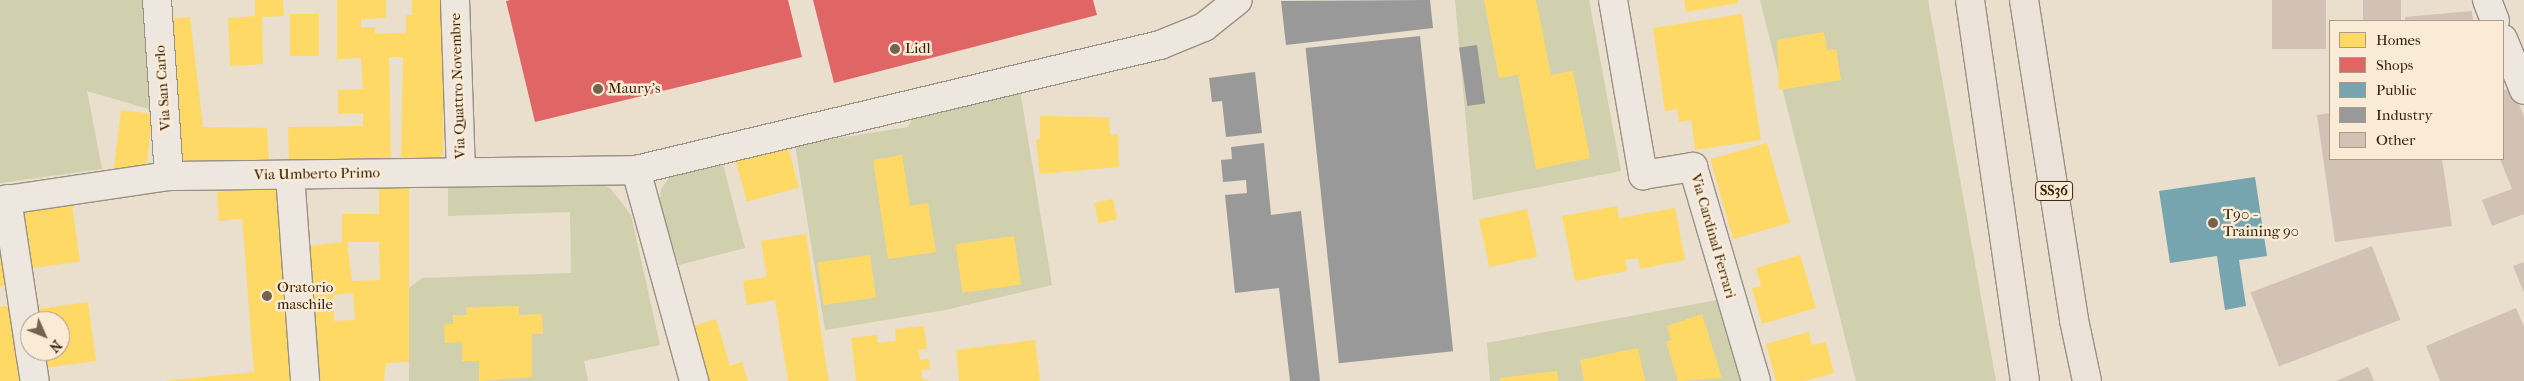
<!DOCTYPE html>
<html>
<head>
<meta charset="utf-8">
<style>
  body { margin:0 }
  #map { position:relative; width:2524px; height:381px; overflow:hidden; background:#eadecd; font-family:"IM FELL French Canon",serif }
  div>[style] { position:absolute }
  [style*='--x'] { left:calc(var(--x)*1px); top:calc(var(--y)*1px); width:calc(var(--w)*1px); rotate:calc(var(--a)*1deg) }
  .green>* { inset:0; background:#d0cfae }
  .homes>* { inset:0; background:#ffd966; transform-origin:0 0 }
  .shops>* { inset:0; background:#e06666 }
  .public>* { inset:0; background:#76a5af }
  .industry>* { inset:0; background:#999; transform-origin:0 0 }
  .building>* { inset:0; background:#d2c1b5; transform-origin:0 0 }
  .roads { filter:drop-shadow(1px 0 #9a9083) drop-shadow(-1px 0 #9a9083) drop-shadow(0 1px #9a9083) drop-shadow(0 -1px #9a9083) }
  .street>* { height:28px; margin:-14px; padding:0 14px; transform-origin:14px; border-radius:14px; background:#ede7df }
  .highway>* { height:28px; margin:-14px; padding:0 14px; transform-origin:14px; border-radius:14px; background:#ebe3d9 }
  .dots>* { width:14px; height:14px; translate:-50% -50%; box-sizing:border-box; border:2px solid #faebd6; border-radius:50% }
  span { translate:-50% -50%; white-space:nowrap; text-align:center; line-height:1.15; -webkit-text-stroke:5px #faebd6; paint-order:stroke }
  .shield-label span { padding:1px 4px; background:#faebd6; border:1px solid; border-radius:4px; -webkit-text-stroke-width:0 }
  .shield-label { font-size:14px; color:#382109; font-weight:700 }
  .poi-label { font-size:15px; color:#382109 }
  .left { translate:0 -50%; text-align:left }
  .street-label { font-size:15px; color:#382109 }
  .legend { position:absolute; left:2329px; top:20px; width:175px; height:140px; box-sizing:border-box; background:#faebd6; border:1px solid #ac9a84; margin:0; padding:6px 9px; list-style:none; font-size:15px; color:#382109 }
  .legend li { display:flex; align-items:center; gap:10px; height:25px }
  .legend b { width:25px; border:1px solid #ac9a84 }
  .north { position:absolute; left:20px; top:311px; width:50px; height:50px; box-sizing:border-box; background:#faebd6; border:1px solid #ac9a84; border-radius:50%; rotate:134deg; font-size:14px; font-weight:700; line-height:20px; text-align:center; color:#382109 }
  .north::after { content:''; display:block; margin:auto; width:18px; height:22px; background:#76634e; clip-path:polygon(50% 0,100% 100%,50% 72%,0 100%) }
</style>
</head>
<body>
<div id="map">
  <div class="green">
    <i style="clip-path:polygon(0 0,147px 0,152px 110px,87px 91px,102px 169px,0 183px)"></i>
    <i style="clip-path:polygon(1455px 0,1589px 0,1621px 171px,1473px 200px)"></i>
    <i style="clip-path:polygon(1760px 0,1928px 0,1996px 381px,1856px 381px)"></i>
    <i style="clip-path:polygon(1020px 90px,1052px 285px,945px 310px,825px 330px,795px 145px,908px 127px,916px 111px)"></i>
    <i style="clip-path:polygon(723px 165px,745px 248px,679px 265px,659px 205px,661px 189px,670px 177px)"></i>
    <i style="clip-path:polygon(594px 182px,610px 188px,631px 215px,660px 345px,584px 361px,588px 381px,409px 381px,409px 288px,422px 278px,571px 273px,570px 212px,448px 216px,448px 188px)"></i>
    <i style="clip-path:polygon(1717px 300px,1723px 306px,1744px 381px,1490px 381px,1487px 343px)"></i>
  </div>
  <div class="homes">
    <i style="clip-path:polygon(255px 0,283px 0,284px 16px,262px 17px,263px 64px,230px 66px,228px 18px,255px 16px)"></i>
    <i style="clip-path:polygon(337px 0,386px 0,386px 18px,361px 19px,361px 27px,375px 27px,375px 34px,406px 33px,406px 15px,412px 15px,412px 0,443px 0,443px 154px,438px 160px,404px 160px,401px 155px,403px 57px,389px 57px,391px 160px,289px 162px,288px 127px,363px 126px,363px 113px,338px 114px,338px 90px,363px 89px,361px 58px,337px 59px)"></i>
    <i style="clip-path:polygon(1484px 0,1536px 0,1551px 75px,1573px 71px,1590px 158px,1536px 169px,1518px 75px,1499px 78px)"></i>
    <i style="clip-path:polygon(1684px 0,1738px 0,1738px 3px,1686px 12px)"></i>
    <i style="left:290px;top:14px;width:29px;height:42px"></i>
    <i style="clip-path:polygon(1742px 14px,1761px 140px,1695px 150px,1691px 120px,1679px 122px,1677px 109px,1665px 111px,1653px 28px)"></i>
    <i style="clip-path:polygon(190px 17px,203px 127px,267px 128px,269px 161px,175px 162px,162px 20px)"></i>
    <i style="clip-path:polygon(1824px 32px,1827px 50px,1836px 49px,1841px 80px,1779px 90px,1777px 40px)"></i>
    <i style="left:121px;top:110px;width:32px;height:59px;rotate:7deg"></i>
    <i style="clip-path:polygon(1040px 116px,1109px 117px,1110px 135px,1118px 134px,1119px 167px,1040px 174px,1036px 140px,1040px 139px)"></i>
    <i style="left:1767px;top:143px;width:83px;height:59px;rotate:74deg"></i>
    <i style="left:788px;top:147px;width:42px;height:54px;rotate:75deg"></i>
    <i style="clip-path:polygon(902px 155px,910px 206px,928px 203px,936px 252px,888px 259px,873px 160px)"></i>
    <i style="clip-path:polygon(276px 186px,292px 381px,164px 381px,254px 372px,242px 219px,219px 221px,217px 192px)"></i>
    <i style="clip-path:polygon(evenodd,409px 186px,409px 362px,386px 363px,384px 381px,316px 381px,302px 247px,342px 242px,342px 214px,379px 214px,379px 187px,409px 186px,347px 242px,379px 242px,380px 280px,352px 281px,347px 242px,409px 186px,353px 293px,355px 320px,334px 321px,333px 295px,353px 293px)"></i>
    <i style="left:1113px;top:199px;width:21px;height:19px;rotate:79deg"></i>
    <i style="left:72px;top:204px;width:58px;height:56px;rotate:82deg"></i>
    <i style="clip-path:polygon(1617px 206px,1619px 218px,1675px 208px,1685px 260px,1640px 269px,1638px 258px,1625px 260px,1627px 271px,1575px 281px,1562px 216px)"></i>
    <i style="left:1527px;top:209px;width:49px;height:49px;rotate:78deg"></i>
    <i style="clip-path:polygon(806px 234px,827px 370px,829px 381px,788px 381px,775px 300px,747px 305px,743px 281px,767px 277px,761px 241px)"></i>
    <i style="left:1014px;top:236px;width:49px;height:59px;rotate:82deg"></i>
    <i style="clip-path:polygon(0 250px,7px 285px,0 286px)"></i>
    <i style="left:870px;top:255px;width:43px;height:53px;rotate:82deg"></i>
    <i style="clip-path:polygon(1800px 255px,1816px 308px,1762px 324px,1752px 288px,1761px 286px,1756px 268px)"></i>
    <i style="clip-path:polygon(88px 302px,96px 361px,45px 368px,43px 351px,60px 351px,60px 321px,39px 321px,38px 309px)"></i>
    <i style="clip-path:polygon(11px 305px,19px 381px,0 381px,0 307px)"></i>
    <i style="clip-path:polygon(519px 306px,519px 315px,542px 314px,543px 334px,532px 334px,532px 377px,479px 381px,479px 361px,462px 361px,462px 342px,445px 343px,444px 324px,453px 324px,453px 315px,467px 315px,466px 307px)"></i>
    <i style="clip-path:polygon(1702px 314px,1722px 378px,1678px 381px,1666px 342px,1671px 340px,1667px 326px)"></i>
    <i style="clip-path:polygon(716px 319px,730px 366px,742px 362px,748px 381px,706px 381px,694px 326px)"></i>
    <i style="clip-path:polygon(924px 326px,927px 349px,918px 350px,920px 360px,929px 359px,930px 369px,921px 370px,922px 379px,931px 381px,856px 381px,851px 338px,877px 335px,878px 343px,896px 341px,895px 329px)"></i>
    <i style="clip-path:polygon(1809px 332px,1812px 345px,1826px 342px,1834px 373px,1805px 381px,1776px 381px,1766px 344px)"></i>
    <i style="clip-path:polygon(1035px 340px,1040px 381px,959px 381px,956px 350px)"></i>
    <i style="clip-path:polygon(1638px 348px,1645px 381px,1584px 381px,1580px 360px)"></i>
    <i style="clip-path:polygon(1557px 371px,1558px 381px,1500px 381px,1500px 378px)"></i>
  </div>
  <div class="shops">
    <i style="clip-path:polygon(511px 0,788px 0,802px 57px,535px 122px,506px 1px)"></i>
    <i style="clip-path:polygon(813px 0,1093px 0,1097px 15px,834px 83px)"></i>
  </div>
  <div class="public">
    <i style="clip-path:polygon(2255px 177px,2267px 256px,2239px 260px,2246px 306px,2225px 310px,2217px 256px,2170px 263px,2159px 191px)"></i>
  </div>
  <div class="industry">
    <i style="clip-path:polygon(1430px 0,1433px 28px,1286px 45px,1281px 1px)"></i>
    <i style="left:1420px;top:36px;width:317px;height:115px;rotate:84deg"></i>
    <i style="left:1477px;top:45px;width:59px;height:18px;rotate:82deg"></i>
    <i style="clip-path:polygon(1255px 72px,1262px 133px,1226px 137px,1222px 101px,1212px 102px,1209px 78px)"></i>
    <i style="clip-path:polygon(1264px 143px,1271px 215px,1301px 211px,1320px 381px,1290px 381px,1279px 288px,1235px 293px,1225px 195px,1247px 193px,1246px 180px,1223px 182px,1221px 160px,1232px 159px,1231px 147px)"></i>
  </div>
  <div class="building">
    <i style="left:2272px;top:0;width:54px;height:49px"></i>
    <i style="left:2363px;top:0;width:38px;height:21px"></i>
    <i style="clip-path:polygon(2472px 11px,2473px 21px,2405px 21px,2405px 17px)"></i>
    <i style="clip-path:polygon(2513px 89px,2524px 117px,2524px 214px,2492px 226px,2482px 200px,2512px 189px,2500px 159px,2503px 90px)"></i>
    <i style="clip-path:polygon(2330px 113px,2330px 159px,2442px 159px,2452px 226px,2335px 242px,2317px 115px)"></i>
    <i style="left:2372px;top:246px;width:79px;height:130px;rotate:69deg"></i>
    <i style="clip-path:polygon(2524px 262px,2524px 293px,2513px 266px)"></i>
    <i style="clip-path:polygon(2516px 308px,2524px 327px,2524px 381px,2440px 381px,2426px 346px)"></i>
    <i style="clip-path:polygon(2368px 367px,2374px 381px,2336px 381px)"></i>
  </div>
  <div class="roads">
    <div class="street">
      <i style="--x:157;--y:0;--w:176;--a:86.1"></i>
      <i style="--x:455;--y:0;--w:171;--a:88"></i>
      <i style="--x:1613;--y:0;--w:178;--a:80.3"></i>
      <i style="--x:1643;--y:175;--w:51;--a:-9.1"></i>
      <i style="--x:1693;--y:167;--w:223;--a:73.6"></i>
      <i style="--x:2487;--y:0;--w:22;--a:69"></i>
      <i style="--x:2503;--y:39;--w:55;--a:67.6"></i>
      <i style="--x:636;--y:170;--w:219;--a:74.6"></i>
      <i style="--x:290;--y:175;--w:207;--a:85.8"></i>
      <i style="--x:7;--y:199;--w:154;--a:81.4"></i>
      <i style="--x:0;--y:201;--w:171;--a:-8.4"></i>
      <i style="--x:169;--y:176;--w:467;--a:-0.7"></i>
      <i style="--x:636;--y:170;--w:539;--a:-13.42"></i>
      <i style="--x:1160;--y:45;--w:48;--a:-22.2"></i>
      <i style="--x:1204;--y:27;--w:43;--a:-38.5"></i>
      <i style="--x:30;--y:351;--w:30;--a:81"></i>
    </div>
    <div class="highway">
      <i style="--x:1970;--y:0;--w:385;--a:81.8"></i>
      <i style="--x:2024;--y:0;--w:324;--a:81.1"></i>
      <i style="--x:2074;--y:320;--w:62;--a:78"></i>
    </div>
  </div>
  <div class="dots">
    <i style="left:895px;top:49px;background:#76634e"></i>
    <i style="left:598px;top:89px;background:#76634e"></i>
    <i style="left:2213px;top:223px;background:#76634e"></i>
    <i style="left:267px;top:296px;background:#76634e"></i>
  </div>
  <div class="shield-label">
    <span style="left:2054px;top:191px">SS36</span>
  </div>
  <div class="poi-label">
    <span class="left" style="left:905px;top:49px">Lidl</span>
    <span class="left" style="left:608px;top:89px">Maury's</span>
    <span class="left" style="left:2223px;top:223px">T90 -<br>Training 90</span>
    <span class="left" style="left:277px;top:296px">Oratorio<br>maschile</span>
  </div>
  <div class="street-label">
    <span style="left:458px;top:86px;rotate:-92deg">Via Quattro Novembre</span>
    <span style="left:163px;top:88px;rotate:-94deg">Via San Carlo</span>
    <span style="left:317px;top:174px;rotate:-1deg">Via Umberto Primo</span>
    <span style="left:1713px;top:236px;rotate:74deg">Via Cardinal Ferrari</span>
  </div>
  <ul class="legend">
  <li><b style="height:14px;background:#ffd966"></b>Homes</li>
  <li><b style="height:14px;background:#e06666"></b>Shops</li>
  <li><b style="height:14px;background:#76a5af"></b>Public</li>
  <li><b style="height:14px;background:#999"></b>Industry</li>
  <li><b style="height:14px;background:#d2c1b5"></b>Other</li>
  </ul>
  <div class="north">N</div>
</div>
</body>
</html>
